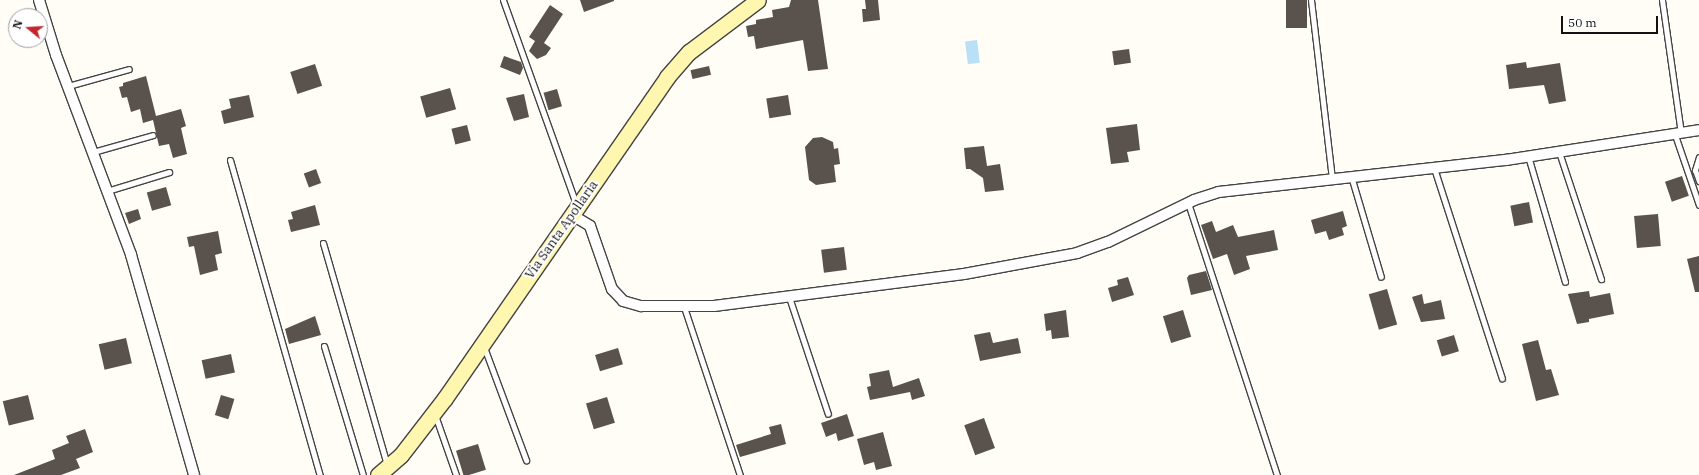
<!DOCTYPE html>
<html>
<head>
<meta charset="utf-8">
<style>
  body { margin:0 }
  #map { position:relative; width:1699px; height:475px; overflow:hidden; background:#fffdf5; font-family:"IBM Plex Serif",serif }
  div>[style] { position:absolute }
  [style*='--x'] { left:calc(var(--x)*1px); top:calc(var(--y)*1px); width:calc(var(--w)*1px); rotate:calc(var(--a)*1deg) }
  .water>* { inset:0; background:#b9e0f7; transform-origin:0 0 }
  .building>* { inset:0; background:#5a524d; transform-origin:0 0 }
  .roads { filter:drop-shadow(1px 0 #444) drop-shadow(-1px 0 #444) drop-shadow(0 1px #444) drop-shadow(0 -1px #444) }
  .lane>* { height:5px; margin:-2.5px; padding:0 2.5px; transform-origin:2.5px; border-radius:2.5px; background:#fff }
  .street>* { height:10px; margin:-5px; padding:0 5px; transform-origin:5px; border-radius:5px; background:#fff }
  .secondary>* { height:15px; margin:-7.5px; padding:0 7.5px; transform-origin:7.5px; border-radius:7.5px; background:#fff6b0 }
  span { translate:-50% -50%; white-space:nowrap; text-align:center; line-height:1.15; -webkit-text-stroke:4px #fff; paint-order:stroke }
  .street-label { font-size:13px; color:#111 }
  .north { position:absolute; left:8px; top:8px; width:40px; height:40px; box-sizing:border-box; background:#fff; border:1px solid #a0a0a0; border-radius:50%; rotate:288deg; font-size:11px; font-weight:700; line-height:16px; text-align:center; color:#111 }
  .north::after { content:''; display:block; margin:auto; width:14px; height:18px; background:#c4262e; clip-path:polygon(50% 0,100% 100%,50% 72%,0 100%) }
  .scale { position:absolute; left:1561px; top:16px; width:97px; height:18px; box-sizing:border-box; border:2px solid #111; border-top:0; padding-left:5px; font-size:12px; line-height:14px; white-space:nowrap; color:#111; -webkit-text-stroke:3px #fff; paint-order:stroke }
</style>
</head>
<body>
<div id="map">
  <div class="water">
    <i style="left:977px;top:40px;width:23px;height:12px;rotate:83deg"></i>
  </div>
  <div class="building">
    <i style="clip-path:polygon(580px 0,614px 0,614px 1px,584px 12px)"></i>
    <i style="clip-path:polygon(791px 0,818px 0,828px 69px,808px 71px,803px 40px,756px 49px,754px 36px,748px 37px,746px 26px,756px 24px,756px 20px,773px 17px,772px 10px,789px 7px)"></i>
    <i style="clip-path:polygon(865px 0,878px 0,880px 20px,863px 22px,862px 9px,866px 9px)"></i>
    <i style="left:1286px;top:0;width:21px;height:28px"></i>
    <i style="clip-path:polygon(550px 5px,563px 14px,544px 43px,551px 48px,546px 55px,537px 59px,529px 51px,535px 41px,529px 37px)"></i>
    <i style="left:1129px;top:49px;width:14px;height:17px;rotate:82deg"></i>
    <i style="clip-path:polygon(504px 56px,521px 62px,523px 68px,520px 75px,500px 67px)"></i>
    <i style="clip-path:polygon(1526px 62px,1527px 68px,1560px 63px,1566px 101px,1549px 104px,1544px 85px,1509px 89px,1506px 65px)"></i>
    <i style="left:315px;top:64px;width:23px;height:26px;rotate:72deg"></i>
    <i style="left:709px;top:66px;width:9px;height:19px;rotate:77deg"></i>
    <i style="clip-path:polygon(146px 76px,156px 116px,181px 109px,186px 126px,181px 128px,187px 154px,173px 158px,169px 144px,159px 146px,153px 120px,143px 123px,140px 109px,131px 112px,127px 97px,122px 98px,119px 87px,123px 86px,123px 83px)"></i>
    <i style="left:450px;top:88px;width:22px;height:31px;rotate:74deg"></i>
    <i style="left:557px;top:89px;width:18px;height:14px;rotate:74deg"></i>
    <i style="clip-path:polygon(524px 94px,529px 117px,514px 121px,506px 98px)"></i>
    <i style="clip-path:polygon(249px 95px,254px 117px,224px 124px,221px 111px,231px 108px,229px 99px)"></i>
    <i style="left:788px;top:95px;width:20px;height:22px;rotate:81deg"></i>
    <i style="clip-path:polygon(1137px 124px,1140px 150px,1127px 152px,1129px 162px,1111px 164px,1106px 128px)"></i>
    <i style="left:467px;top:125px;width:16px;height:16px;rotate:76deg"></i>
    <i style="clip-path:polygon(822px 137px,833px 142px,834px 149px,838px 148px,840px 164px,834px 165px,836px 182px,816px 185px,809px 180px,805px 147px,813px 138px)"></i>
    <i style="clip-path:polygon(984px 146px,987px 166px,1000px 164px,1004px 190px,985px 192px,983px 178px,970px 169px,966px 169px,964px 148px)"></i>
    <i style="left:316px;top:169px;width:15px;height:13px;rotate:70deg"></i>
    <i style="left:1682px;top:176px;width:21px;height:18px;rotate:71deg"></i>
    <i style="left:166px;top:187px;width:19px;height:20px;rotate:74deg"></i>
    <i style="left:1529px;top:202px;width:21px;height:19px;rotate:79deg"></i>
    <i style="clip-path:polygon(315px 205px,320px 225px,291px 232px,288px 220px,293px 219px,291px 212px)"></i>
    <i style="clip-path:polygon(138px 209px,141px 219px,129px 224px,125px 213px)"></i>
    <i style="clip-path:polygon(1343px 211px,1347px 226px,1342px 228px,1344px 235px,1329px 240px,1326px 231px,1315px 234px,1311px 220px)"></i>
    <i style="left:1658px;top:214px;width:32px;height:24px;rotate:85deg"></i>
    <i style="clip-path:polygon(1212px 221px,1216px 232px,1233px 225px,1238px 237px,1274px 230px,1278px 250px,1246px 256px,1250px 269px,1234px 275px,1227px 254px,1213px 259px,1201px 225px)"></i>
    <i style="clip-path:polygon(218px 231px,222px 253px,215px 255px,218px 270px,200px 275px,194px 246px,189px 247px,187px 237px)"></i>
    <i style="left:844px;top:247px;width:23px;height:23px;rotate:83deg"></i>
    <i style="clip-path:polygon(1699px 256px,1699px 292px,1695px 292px,1687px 259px)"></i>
    <i style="clip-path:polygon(1206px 271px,1212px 290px,1191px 295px,1187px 278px,1189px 275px)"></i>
    <i style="clip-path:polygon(1128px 277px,1134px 295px,1112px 302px,1108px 288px,1118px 285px,1117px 280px)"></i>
    <i style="left:1387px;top:289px;width:37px;height:19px;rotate:74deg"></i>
    <i style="clip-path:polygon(1589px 291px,1590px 297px,1610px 293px,1614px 314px,1589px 319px,1589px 322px,1577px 324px,1568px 294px)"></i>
    <i style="clip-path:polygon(1422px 294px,1424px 304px,1441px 300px,1445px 319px,1421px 322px,1412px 297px)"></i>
    <i style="clip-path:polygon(1066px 310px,1069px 337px,1052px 339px,1051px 330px,1046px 331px,1044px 314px)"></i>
    <i style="left:1183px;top:310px;width:28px;height:21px;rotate:73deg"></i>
    <i style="clip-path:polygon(315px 316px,321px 335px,289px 344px,285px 329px)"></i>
    <i style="clip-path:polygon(990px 332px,993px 343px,1018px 338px,1021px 353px,980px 361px,974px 335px)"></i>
    <i style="left:1454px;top:335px;width:17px;height:18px;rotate:73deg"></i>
    <i style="left:126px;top:338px;width:26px;height:28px;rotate:77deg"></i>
    <i style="clip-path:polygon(1538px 340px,1546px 370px,1551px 369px,1559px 395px,1536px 401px,1522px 344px)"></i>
    <i style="left:618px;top:348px;width:17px;height:24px;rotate:73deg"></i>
    <i style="left:231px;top:354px;width:19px;height:30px;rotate:78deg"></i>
    <i style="clip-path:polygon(889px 370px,893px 387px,919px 378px,925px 396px,912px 400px,910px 392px,870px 400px,867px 387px,871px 386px,869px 374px)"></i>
    <i style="left:28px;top:395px;width:25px;height:26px;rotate:76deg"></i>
    <i style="left:221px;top:395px;width:14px;height:21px;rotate:17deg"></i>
    <i style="left:607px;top:397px;width:27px;height:22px;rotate:73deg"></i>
    <i style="clip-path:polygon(847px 414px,854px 436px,838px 441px,836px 433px,826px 437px,821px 423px)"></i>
    <i style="left:984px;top:418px;width:32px;height:21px;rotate:70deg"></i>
    <i style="clip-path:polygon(781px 424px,786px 444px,740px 457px,736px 445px,771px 434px,769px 427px)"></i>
    <i style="clip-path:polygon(85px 429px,93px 452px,76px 459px,80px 468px,61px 475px,14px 475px,55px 459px,52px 450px,69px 443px,66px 436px)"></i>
    <i style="clip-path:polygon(883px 432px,892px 466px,876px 470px,874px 462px,864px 465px,857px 439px)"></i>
    <i style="left:478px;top:444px;width:27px;height:23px;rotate:73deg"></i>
  </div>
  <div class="roads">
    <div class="lane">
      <i style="--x:503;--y:0;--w:217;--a:70.3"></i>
      <i style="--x:1311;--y:0;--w:179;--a:83.3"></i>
      <i style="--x:1662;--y:0;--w:134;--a:81.9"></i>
      <i style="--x:68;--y:86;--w:63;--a:-15.6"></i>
      <i style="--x:1675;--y:135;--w:74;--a:71.1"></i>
      <i style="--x:93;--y:152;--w:62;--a:-15.8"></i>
      <i style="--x:1559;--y:152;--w:134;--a:71.7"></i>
      <i style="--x:1528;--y:156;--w:131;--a:73.6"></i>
      <i style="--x:1699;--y:157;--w:14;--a:107"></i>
      <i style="--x:1695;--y:170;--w:12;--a:70"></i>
      <i style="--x:230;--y:160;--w:328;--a:74.1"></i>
      <i style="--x:1434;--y:168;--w:221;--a:72.1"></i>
      <i style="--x:1351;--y:176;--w:105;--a:73.5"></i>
      <i style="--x:107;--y:191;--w:65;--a:-17"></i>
      <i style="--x:1188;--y:203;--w:286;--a:71.9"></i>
      <i style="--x:323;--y:243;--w:231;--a:73.9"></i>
      <i style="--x:789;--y:297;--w:123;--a:71.6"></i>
      <i style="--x:684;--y:307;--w:177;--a:71.6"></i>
      <i style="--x:324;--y:346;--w:135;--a:73.2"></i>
      <i style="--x:484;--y:347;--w:121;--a:69.6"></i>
      <i style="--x:435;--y:415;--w:64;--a:70.7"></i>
    </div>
    <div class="street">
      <i style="--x:39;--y:0;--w:58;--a:72.8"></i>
      <i style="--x:56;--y:55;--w:214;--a:69.4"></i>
      <i style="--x:131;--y:255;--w:229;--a:74"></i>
      <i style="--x:572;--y:215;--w:21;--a:31"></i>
      <i style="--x:590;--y:226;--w:67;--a:70.8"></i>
      <i style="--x:612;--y:289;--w:16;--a:47"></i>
      <i style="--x:623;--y:301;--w:19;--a:16"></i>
      <i style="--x:641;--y:306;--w:73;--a:0"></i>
      <i style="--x:714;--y:306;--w:252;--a:-7.3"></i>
      <i style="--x:964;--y:274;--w:115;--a:-10.5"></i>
      <i style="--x:1077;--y:253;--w:33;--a:-20"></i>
      <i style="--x:1108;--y:242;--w:96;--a:-26"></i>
      <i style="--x:1194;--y:200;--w:26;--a:-18"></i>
      <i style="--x:1219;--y:192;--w:289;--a:-6.4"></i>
      <i style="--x:1506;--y:160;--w:195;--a:-8.8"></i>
    </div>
    <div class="secondary">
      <i style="--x:378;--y:475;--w:30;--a:-41"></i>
      <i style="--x:401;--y:455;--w:72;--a:-52.3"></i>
      <i style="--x:445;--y:398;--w:390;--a:-55.3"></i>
      <i style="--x:667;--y:77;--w:33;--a:-49"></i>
      <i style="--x:689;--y:52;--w:86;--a:-37"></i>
    </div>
  </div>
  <div class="street-label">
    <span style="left:562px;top:230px;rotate:-55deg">Via Santa Apollaria</span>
  </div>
  <div class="north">N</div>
  <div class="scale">50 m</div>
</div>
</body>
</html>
